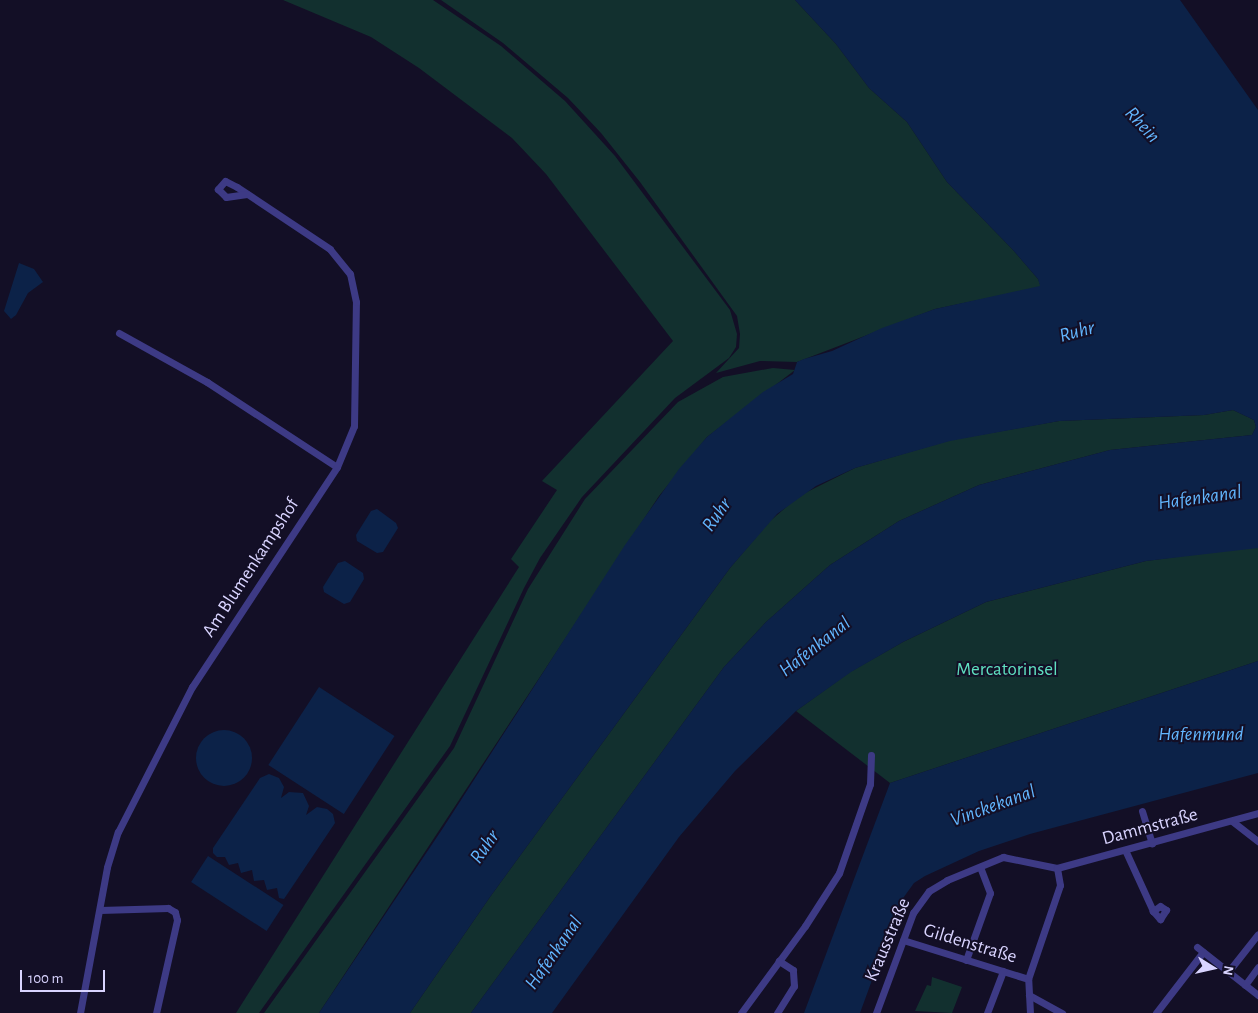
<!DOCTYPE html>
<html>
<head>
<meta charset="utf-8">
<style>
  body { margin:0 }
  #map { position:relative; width:1258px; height:1013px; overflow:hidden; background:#130f26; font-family:"Alegreya Sans",sans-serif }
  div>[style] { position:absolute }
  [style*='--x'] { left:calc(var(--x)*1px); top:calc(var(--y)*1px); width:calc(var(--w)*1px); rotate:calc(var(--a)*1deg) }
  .green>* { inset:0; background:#12302f }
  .water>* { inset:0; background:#0c2248; transform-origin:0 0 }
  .round { border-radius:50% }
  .minor>* { height:7px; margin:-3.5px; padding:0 3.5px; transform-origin:3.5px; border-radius:3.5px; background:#3d3a85 }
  span { translate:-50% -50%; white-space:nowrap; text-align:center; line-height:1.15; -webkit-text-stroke:4px #130f26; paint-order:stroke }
  .street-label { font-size:19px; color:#d9d4ff }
  .park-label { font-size:19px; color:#5fe0c0 }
  .water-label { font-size:20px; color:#62b6ff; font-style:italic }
  .north { position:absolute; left:1188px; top:943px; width:50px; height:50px; -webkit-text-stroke:4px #130f26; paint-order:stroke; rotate:100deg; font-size:14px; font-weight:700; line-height:20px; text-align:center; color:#d9d4ff }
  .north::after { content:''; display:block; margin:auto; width:18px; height:22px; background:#d9d4ff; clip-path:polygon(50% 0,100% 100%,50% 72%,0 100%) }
  .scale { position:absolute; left:20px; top:970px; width:85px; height:22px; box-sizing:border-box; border:2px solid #d9d4ff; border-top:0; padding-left:6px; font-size:15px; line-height:18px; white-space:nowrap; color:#d9d4ff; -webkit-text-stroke:4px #130f26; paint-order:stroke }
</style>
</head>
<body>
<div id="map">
  <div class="green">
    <i style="clip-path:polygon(283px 0,433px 0,501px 46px,565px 101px,615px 156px,730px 310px,737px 334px,736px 347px,729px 358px,675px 398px,582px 497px,540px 558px,524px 588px,450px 746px,259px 1013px,236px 1013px,519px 567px,511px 559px,557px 490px,542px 481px,673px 341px,546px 174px,512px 138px,419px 68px,371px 37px)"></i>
    <i style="clip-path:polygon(441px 0,795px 0,836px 44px,869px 88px,907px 122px,947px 182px,1013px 250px,1038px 279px,1041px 287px,935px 309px,797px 362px,760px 361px,716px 373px,739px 348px,740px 334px,737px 316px,640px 182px,601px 133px,568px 98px,503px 43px)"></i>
    <i style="clip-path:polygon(773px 368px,795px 370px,707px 437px,659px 496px,319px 1013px,264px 1013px,454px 748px,528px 589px,585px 499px,678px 402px,723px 377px)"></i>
    <i style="clip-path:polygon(1233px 410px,1254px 420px,1256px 427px,1252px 435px,1110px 450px,979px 485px,899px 521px,830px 565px,766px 622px,724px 667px,471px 1013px,410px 1013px,490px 897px,730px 568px,769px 522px,799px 496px,855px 468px,951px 440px,1059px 421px,1204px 415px)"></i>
    <i style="clip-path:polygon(1244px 548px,1258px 548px,1258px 661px,890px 783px,796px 711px,850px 672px,903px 642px,986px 602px,1146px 561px)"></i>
    <i style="clip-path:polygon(932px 977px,962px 987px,952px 1013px,915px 1011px,927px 985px,931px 986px)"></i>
  </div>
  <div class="water">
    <i style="clip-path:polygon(795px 0,1180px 0,1258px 110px,1258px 548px,1146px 561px,986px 602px,903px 642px,851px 672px,796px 711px,735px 771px,679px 837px,552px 1013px,471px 1013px,724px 667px,766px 622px,830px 565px,899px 521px,979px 485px,1110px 450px,1252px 435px,1256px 427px,1254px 420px,1233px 410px,1204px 415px,1059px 421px,950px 441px,855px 468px,816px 486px,777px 514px,730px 568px,490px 897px,410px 1013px,319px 1013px,443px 828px,625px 545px,679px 469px,707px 437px,763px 392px,793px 374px,797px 362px,804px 359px,832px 351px,882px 328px,935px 309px,1040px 286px,1038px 279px,1013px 250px,947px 182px,907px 122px,869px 88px,836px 44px)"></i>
    <i style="clip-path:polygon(19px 263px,34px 269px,43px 282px,28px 293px,16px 315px,11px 319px,4px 311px)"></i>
    <i style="clip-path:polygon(377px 509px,396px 523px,398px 528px,383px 552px,377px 553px,357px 541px,356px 535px,371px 511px)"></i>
    <i style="clip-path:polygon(345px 561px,363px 573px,364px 579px,350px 602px,344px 604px,324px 592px,323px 587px,338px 563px)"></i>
    <i style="clip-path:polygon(1258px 661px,1258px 773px,1030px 834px,979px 851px,925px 876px,914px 883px,901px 901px,860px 1013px,804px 1013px,890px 783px)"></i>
    <i style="left:319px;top:687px;width:90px;height:93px;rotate:33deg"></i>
    <i class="round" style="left:196px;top:730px;width:56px;height:56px"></i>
    <i style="clip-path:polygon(269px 774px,279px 778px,284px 787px,281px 798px,289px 792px,303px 793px,309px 806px,306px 815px,317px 807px,327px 809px,333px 814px,335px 823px,284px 899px,279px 898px,277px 888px,267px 890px,264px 880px,254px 881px,252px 870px,241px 873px,238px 863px,229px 865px,225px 857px,217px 857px,213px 853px,213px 848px,260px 778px)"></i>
    <i style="left:208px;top:856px;width:90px;height:31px;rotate:33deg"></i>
  </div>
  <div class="minor">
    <i style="--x:119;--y:333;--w:101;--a:29.1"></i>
    <i style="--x:207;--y:382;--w:155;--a:33.2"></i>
    <i style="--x:1142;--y:811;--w:34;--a:73"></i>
    <i style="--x:1232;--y:821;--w:33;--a:38"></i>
    <i style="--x:1126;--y:852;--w:65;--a:65.4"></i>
    <i style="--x:1153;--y:911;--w:11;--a:49"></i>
    <i style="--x:1160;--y:919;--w:11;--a:-56"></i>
    <i style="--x:1166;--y:910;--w:7;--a:-146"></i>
    <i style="--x:1160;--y:906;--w:9;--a:144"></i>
    <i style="--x:100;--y:910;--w:68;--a:-1.7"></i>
    <i style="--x:168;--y:908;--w:8;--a:30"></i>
    <i style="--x:175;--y:912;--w:8;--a:76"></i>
    <i style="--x:177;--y:920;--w:95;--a:102.7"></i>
    <i style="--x:903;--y:940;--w:131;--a:17.3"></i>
    <i style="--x:1197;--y:947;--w:78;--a:38.2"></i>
    <i style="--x:966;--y:960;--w:71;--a:-70.3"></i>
    <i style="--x:990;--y:893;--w:28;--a:-111"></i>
    <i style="--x:1228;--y:972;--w:48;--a:-51.7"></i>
    <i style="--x:1245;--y:985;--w:22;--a:-54"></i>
    <i style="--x:1029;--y:995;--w:38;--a:29"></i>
    <i style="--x:80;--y:1013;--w:148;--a:-79.5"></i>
    <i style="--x:107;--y:867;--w:37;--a:-73"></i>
    <i style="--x:118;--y:832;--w:163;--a:-63"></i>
    <i style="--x:192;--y:687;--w:263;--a:-56.6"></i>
    <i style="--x:337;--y:467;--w:44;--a:-67.5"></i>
    <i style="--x:354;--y:426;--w:124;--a:-89.1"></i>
    <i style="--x:356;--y:302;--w:29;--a:-102"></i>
    <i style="--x:350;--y:274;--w:32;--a:-129"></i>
    <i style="--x:330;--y:249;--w:112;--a:-146.3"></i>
    <i style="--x:237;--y:187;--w:13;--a:-153"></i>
    <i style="--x:225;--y:181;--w:11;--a:131"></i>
    <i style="--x:218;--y:189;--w:11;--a:45"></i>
    <i style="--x:226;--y:197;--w:21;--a:-8"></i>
    <i style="--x:741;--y:1013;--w:108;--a:-53.7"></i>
    <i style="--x:805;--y:926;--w:63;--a:-57.3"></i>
    <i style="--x:839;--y:873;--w:94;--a:-70.8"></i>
    <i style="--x:870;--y:784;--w:29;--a:-88"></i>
    <i style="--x:777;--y:1013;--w:32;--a:-58"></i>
    <i style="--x:794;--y:986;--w:16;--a:-94"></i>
    <i style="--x:793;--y:970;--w:17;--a:-147"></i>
    <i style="--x:876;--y:1013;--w:107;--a:-69.7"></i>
    <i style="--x:913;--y:913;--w:27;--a:-54"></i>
    <i style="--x:929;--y:891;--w:21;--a:-31"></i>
    <i style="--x:947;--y:880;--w:61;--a:-22.3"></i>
    <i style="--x:1003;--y:857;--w:55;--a:11.5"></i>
    <i style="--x:1057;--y:868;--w:208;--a:-15.3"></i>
    <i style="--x:987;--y:1013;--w:45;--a:-69.1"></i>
    <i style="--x:1030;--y:1013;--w:34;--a:-93"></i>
    <i style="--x:1028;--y:979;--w:99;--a:-71.2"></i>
    <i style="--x:1060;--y:885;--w:17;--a:-100"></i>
    <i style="--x:1156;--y:1013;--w:77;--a:-52.4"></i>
  </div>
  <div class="street-label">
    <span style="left:251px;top:568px;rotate:-57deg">Am Blumenkampshof</span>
    <span style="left:1150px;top:827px;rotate:-15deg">Dammstraße</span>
    <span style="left:888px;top:940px;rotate:-67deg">Krausstraße</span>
    <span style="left:970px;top:944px;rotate:17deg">Gildenstraße</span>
  </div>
  <div class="park-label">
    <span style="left:1007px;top:670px">Mercatorinsel</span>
  </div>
  <div class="water-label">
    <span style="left:1142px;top:125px;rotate:47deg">Rhein</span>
    <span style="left:1077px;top:332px;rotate:-15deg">Ruhr</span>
    <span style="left:1200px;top:498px;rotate:-8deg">Hafenkanal</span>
    <span style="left:717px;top:515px;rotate:-55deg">Ruhr</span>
    <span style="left:815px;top:647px;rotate:-38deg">Hafenkanal</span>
    <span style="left:1201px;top:734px">Hafenmund</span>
    <span style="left:993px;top:806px;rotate:-20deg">Vinckekanal</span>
    <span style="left:485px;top:847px;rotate:-55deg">Ruhr</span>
    <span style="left:554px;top:953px;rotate:-55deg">Hafenkanal</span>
  </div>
  <div class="north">N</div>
  <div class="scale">100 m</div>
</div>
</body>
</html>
